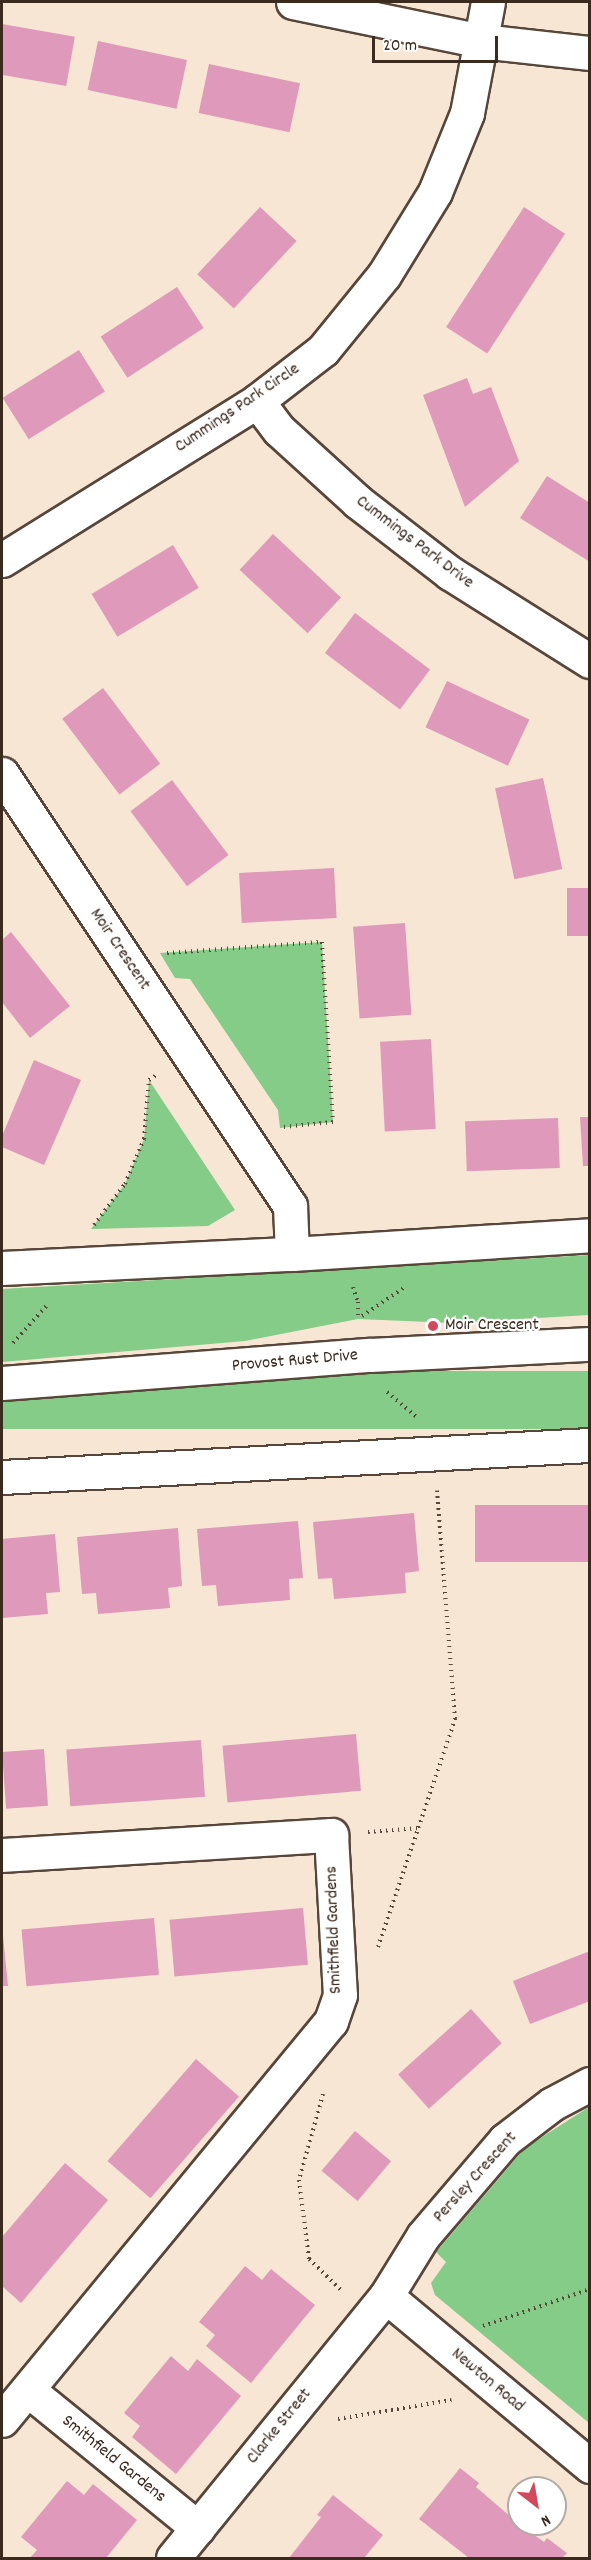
<!DOCTYPE html>
<html>
<head>
<meta charset="utf-8">
<style>
  body { margin:0 }
  #map { position:relative; width:591px; height:2560px; overflow:hidden; background:#f7e6d3; font-family:Dekko,sans-serif }
  div>[style] { position:absolute }
  [style*='--x'] { left:calc(var(--x)*1px); top:calc(var(--y)*1px); width:calc(var(--w)*1px); rotate:calc(var(--a)*1deg) }
  .green>* { inset:0; background:#84cc87; transform-origin:0 0 }
  .building>* { inset:0; background:#df99ba; transform-origin:0 0 }
  .path>* { height:4px; margin-top:-2px; transform-origin:0; background:repeating-linear-gradient(90deg,#574639 0 1.5px,transparent 0 6px) }
  .roads { filter:drop-shadow(2px 0 #574639) drop-shadow(-2px 0 #574639) drop-shadow(0 2px #574639) drop-shadow(0 -2px #574639) }
  .street>* { height:33px; margin:-16.5px; padding:0 16.5px; transform-origin:16.5px; border-radius:16.5px; background:#fff }
  .secondary>* { height:33px; margin:-16.5px; padding:0 16.5px; transform-origin:16.5px; border-radius:16.5px; background:#fff }
  .dots>* { width:16px; height:16px; translate:-50% -50%; box-sizing:border-box; border:3px solid #fff; border-radius:50% }
  span { translate:-50% -50%; white-space:nowrap; text-align:center; line-height:1.15; -webkit-text-stroke:4.5px #fff; paint-order:stroke }
  .street-label { font-size:18px; color:#3b2a1e }
  .poi-label { font-size:18px; color:#3b2a1e }
  .left { translate:0 -50%; text-align:left }
  .frame { position:absolute; inset:0; border:3px solid #3b2a1e; pointer-events:none }
  .north { position:absolute; left:507px; top:2476px; width:60px; height:60px; box-sizing:border-box; background:#fff; border:2px solid #b1aaa5; border-radius:50%; rotate:149deg; font-size:16px; font-weight:700; line-height:24px; text-align:center; color:#3b2a1e }
  .north::after { content:''; display:block; margin:auto; width:21px; height:27px; background:#d1495b; clip-path:polygon(50% 0,100% 100%,50% 72%,0 100%) }
  .scale { position:absolute; left:372px; top:36px; width:126px; height:27px; box-sizing:border-box; border:3px solid #3b2a1e; border-top:0; padding-left:8px; font-size:18px; line-height:21px; white-space:nowrap; color:#3b2a1e; -webkit-text-stroke:4px #fff; paint-order:stroke }
</style>
</head>
<body>
<div id="map">
  <div class="green">
    <i style="clip-path:polygon(322px 942px,333px 1122px,280px 1128px,278px 1110px,190px 979px,175px 978px,160px 953px)"></i>
    <i style="clip-path:polygon(149px 1080px,235px 1210px,208px 1226px,91px 1229px,125px 1184px,144px 1139px)"></i>
    <i style="clip-path:polygon(589px 1255px,589px 1315px,453px 1323px,358px 1319px,245px 1341px,2px 1362px,2px 1289px)"></i>
    <i style="left:589px;top:1371px;width:58px;height:588px;rotate:90deg"></i>
    <i style="clip-path:polygon(589px 2107px,589px 2423px,435px 2295px,431px 2283px,446px 2262px,436px 2252px,525px 2148px)"></i>
  </div>
  <div class="building">
    <i style="left:2px;top:24px;width:74px;height:50px;rotate:10deg"></i>
    <i style="left:98px;top:41px;width:91px;height:50px;rotate:12deg"></i>
    <i style="left:209px;top:64px;width:93px;height:50px;rotate:12deg"></i>
    <i style="left:260px;top:207px;width:50px;height:92px;rotate:43deg"></i>
    <i style="left:524px;top:207px;width:49px;height:143px;rotate:33deg"></i>
    <i style="left:177px;top:287px;width:49px;height:91px;rotate:57deg"></i>
    <i style="left:79px;top:350px;width:49px;height:90px;rotate:58deg"></i>
    <i style="clip-path:polygon(467px 378px,473px 394px,491px 387px,519px 461px,465px 507px,423px 395px)"></i>
    <i style="clip-path:polygon(547px 476px,590px 503px,590px 562px,520px 518px)"></i>
    <i style="left:273px;top:534px;width:93px;height:49px;rotate:43deg"></i>
    <i style="left:173px;top:545px;width:50px;height:95px;rotate:59deg"></i>
    <i style="left:355px;top:613px;width:94px;height:50px;rotate:37deg"></i>
    <i style="left:447px;top:681px;width:91px;height:51px;rotate:25deg"></i>
    <i style="left:103px;top:688px;width:95px;height:51px;rotate:53deg"></i>
    <i style="left:543px;top:778px;width:93px;height:49px;rotate:78deg"></i>
    <i style="left:172px;top:780px;width:94px;height:52px;rotate:53deg"></i>
    <i style="left:334px;top:868px;width:50px;height:95px;rotate:87deg"></i>
    <i style="left:590px;top:888px;width:48px;height:23px;rotate:90deg"></i>
    <i style="left:405px;top:923px;width:92px;height:52px;rotate:86deg"></i>
    <i style="clip-path:polygon(11px 932px,70px 1006px,30px 1038px,2px 1002px,2px 940px)"></i>
    <i style="left:431px;top:1039px;width:90px;height:51px;rotate:87deg"></i>
    <i style="clip-path:polygon(34px 1060px,81px 1080px,44px 1165px,2px 1147px,2px 1136px)"></i>
    <i style="clip-path:polygon(580px 1117px,590px 1117px,590px 1166px,583px 1166px)"></i>
    <i style="left:558px;top:1118px;width:50px;height:93px;rotate:88deg"></i>
    <i style="left:590px;top:1505px;width:57px;height:115px;rotate:90deg"></i>
    <i style="clip-path:polygon(414px 1513px,419px 1571px,405px 1573px,406px 1593px,334px 1599px,332px 1578px,318px 1579px,313px 1522px)"></i>
    <i style="clip-path:polygon(298px 1521px,303px 1578px,289px 1579px,290px 1600px,218px 1606px,216px 1585px,202px 1586px,197px 1529px)"></i>
    <i style="clip-path:polygon(178px 1528px,182px 1586px,168px 1588px,170px 1608px,98px 1614px,96px 1593px,82px 1594px,77px 1537px)"></i>
    <i style="clip-path:polygon(55px 1534px,60px 1592px,46px 1593px,48px 1614px,2px 1618px,2px 1539px)"></i>
    <i style="left:356px;top:1734px;width:57px;height:134px;rotate:85deg"></i>
    <i style="left:201px;top:1740px;width:57px;height:135px;rotate:86deg"></i>
    <i style="left:44px;top:1749px;width:57px;height:42px;rotate:86deg"></i>
    <i style="left:303px;top:1908px;width:57px;height:134px;rotate:85deg"></i>
    <i style="left:154px;top:1918px;width:57px;height:133px;rotate:85deg"></i>
    <i style="clip-path:polygon(2px 1926px,8px 1986px,2px 1986px)"></i>
    <i style="clip-path:polygon(590px 1951px,590px 2001px,530px 2024px,513px 1981px)"></i>
    <i style="left:471px;top:2009px;width:46px;height:98px;rotate:48deg"></i>
    <i style="left:196px;top:2059px;width:57px;height:135px;rotate:41deg"></i>
    <i style="left:355px;top:2131px;width:47px;height:52px;rotate:40deg"></i>
    <i style="clip-path:polygon(65px 2163px,108px 2200px,21px 2303px,2px 2286px,2px 2237px)"></i>
    <i style="clip-path:polygon(245px 2266px,262px 2280px,271px 2269px,315px 2305px,251px 2383px,206px 2346px,215px 2335px,199px 2322px)"></i>
    <i style="clip-path:polygon(171px 2356px,188px 2371px,197px 2359px,241px 2396px,176px 2474px,132px 2437px,140px 2426px,124px 2413px)"></i>
    <i style="clip-path:polygon(460px 2468px,479px 2483px,476px 2487px,519px 2524px,544px 2542px,547px 2538px,567px 2553px,562px 2558px,469px 2558px,419px 2519px)"></i>
    <i style="clip-path:polygon(67px 2481px,84px 2495px,93px 2484px,137px 2520px,106px 2558px,30px 2558px,37px 2550px,21px 2537px)"></i>
    <i style="clip-path:polygon(333px 2495px,383px 2535px,364px 2558px,289px 2558px,321px 2517px,317px 2515px)"></i>
  </div>
  <div class="path">
    <i style="--x:167;--y:953;--w:155;--a:-4.1"></i>
    <i style="--x:322;--y:942;--w:180;--a:86.5"></i>
    <i style="--x:333;--y:1122;--w:50;--a:174.3"></i>
    <i style="--x:94;--y:1225;--w:51;--a:-52.9"></i>
    <i style="--x:125;--y:1184;--w:49;--a:-67.1"></i>
    <i style="--x:144;--y:1139;--w:59;--a:-85.2"></i>
    <i style="--x:149;--y:1080;--w:11;--a:-34"></i>
    <i style="--x:353;--y:1287;--w:16;--a:72"></i>
    <i style="--x:358;--y:1302;--w:16;--a:90"></i>
    <i style="--x:362;--y:1316;--w:52;--a:-34"></i>
    <i style="--x:13;--y:1343;--w:52;--a:-48.1"></i>
    <i style="--x:387;--y:1392;--w:38;--a:40"></i>
    <i style="--x:368;--y:1832;--w:50;--a:-4.6"></i>
    <i style="--x:378;--y:1947;--w:241;--a:-71.3"></i>
    <i style="--x:455;--y:1719;--w:229;--a:-94.5"></i>
    <i style="--x:323;--y:2094;--w:89;--a:105.6"></i>
    <i style="--x:299;--y:2180;--w:80;--a:82.8"></i>
    <i style="--x:309;--y:2259;--w:46;--a:44.1"></i>
    <i style="--x:483;--y:2326;--w:113;--a:-19.1"></i>
    <i style="--x:338;--y:2419;--w:115;--a:-9.5"></i>
  </div>
  <div class="roads">
    <div class="street">
      <i style="--x:293;--y:2;--w:192;--a:11.7"></i>
      <i style="--x:481;--y:41;--w:110;--a:6.3"></i>
      <i style="--x:257;--y:401;--w:36;--a:53"></i>
      <i style="--x:279;--y:430;--w:107;--a:42.3"></i>
      <i style="--x:358;--y:502;--w:116;--a:37.7"></i>
      <i style="--x:450;--y:573;--w:165;--a:32.2"></i>
      <i style="--x:2;--y:560;--w:301;--a:-31.9"></i>
      <i style="--x:257;--y:401;--w:83;--a:-37.7"></i>
      <i style="--x:323;--y:350;--w:97;--a:-50.9"></i>
      <i style="--x:384;--y:275;--w:97;--a:-58.4"></i>
      <i style="--x:435;--y:192;--w:85;--a:-67.9"></i>
      <i style="--x:467;--y:113;--w:113;--a:-79.3"></i>
      <i style="--x:2;--y:774;--w:519;--a:56.31"></i>
      <i style="--x:290;--y:1206;--w:48;--a:87.6"></i>
      <i style="--x:2;--y:1268;--w:290;--a:-2.8"></i>
      <i style="--x:292;--y:1254;--w:299;--a:-3.6"></i>
      <i style="--x:2;--y:1477;--w:589;--a:-3.12"></i>
      <i style="--x:2;--y:1855;--w:330;--a:-3.5"></i>
      <i style="--x:331;--y:1835;--w:160;--a:86.8"></i>
      <i style="--x:340;--y:1995;--w:28;--a:109"></i>
      <i style="--x:331;--y:2021;--w:517;--a:129.51"></i>
      <i style="--x:386;--y:2296;--w:266;--a:39.8"></i>
      <i style="--x:28;--y:2390;--w:219;--a:39.1"></i>
      <i style="--x:173;--y:2558;--w:338;--a:-50.9"></i>
      <i style="--x:386;--y:2296;--w:70;--a:-58.3"></i>
      <i style="--x:423;--y:2236;--w:126;--a:-49.5"></i>
      <i style="--x:505;--y:2140;--w:59;--a:-37.5"></i>
      <i style="--x:552;--y:2104;--w:43;--a:-27.8"></i>
    </div>
    <div class="secondary">
      <i style="--x:2;--y:1383;--w:369;--a:-4.4"></i>
      <i style="--x:370;--y:1355;--w:220;--a:-2.9"></i>
    </div>
  </div>
  <div class="dots">
    <i style="left:433px;top:1326px;background:#d1495b"></i>
  </div>
  <div class="street-label">
    <span style="left:238px;top:409px;rotate:-34deg">Cummings Park Circle</span>
    <span style="left:414px;top:543px;rotate:37deg">Cummings Park Drive</span>
    <span style="left:119px;top:950px;rotate:56deg">Moir Crescent</span>
    <span style="left:295px;top:1362px;rotate:-5deg">Provost Rust Drive</span>
    <span style="left:335px;top:1930px;rotate:-92deg">Smithfield Gardens</span>
    <span style="left:476px;top:2178px;rotate:-48deg">Persley Crescent</span>
    <span style="left:487px;top:2381px;rotate:40deg">Newton Road</span>
    <span style="left:280px;top:2427px;rotate:-51deg">Clarke Street</span>
    <span style="left:113px;top:2460px;rotate:39deg">Smithfield Gardens</span>
  </div>
  <div class="poi-label">
    <span class="left" style="left:445px;top:1326px">Moir Crescent</span>
  </div>
  <div class="frame"></div>
  <div class="north">N</div>
  <div class="scale">20 m</div>
</div>
</body>
</html>
